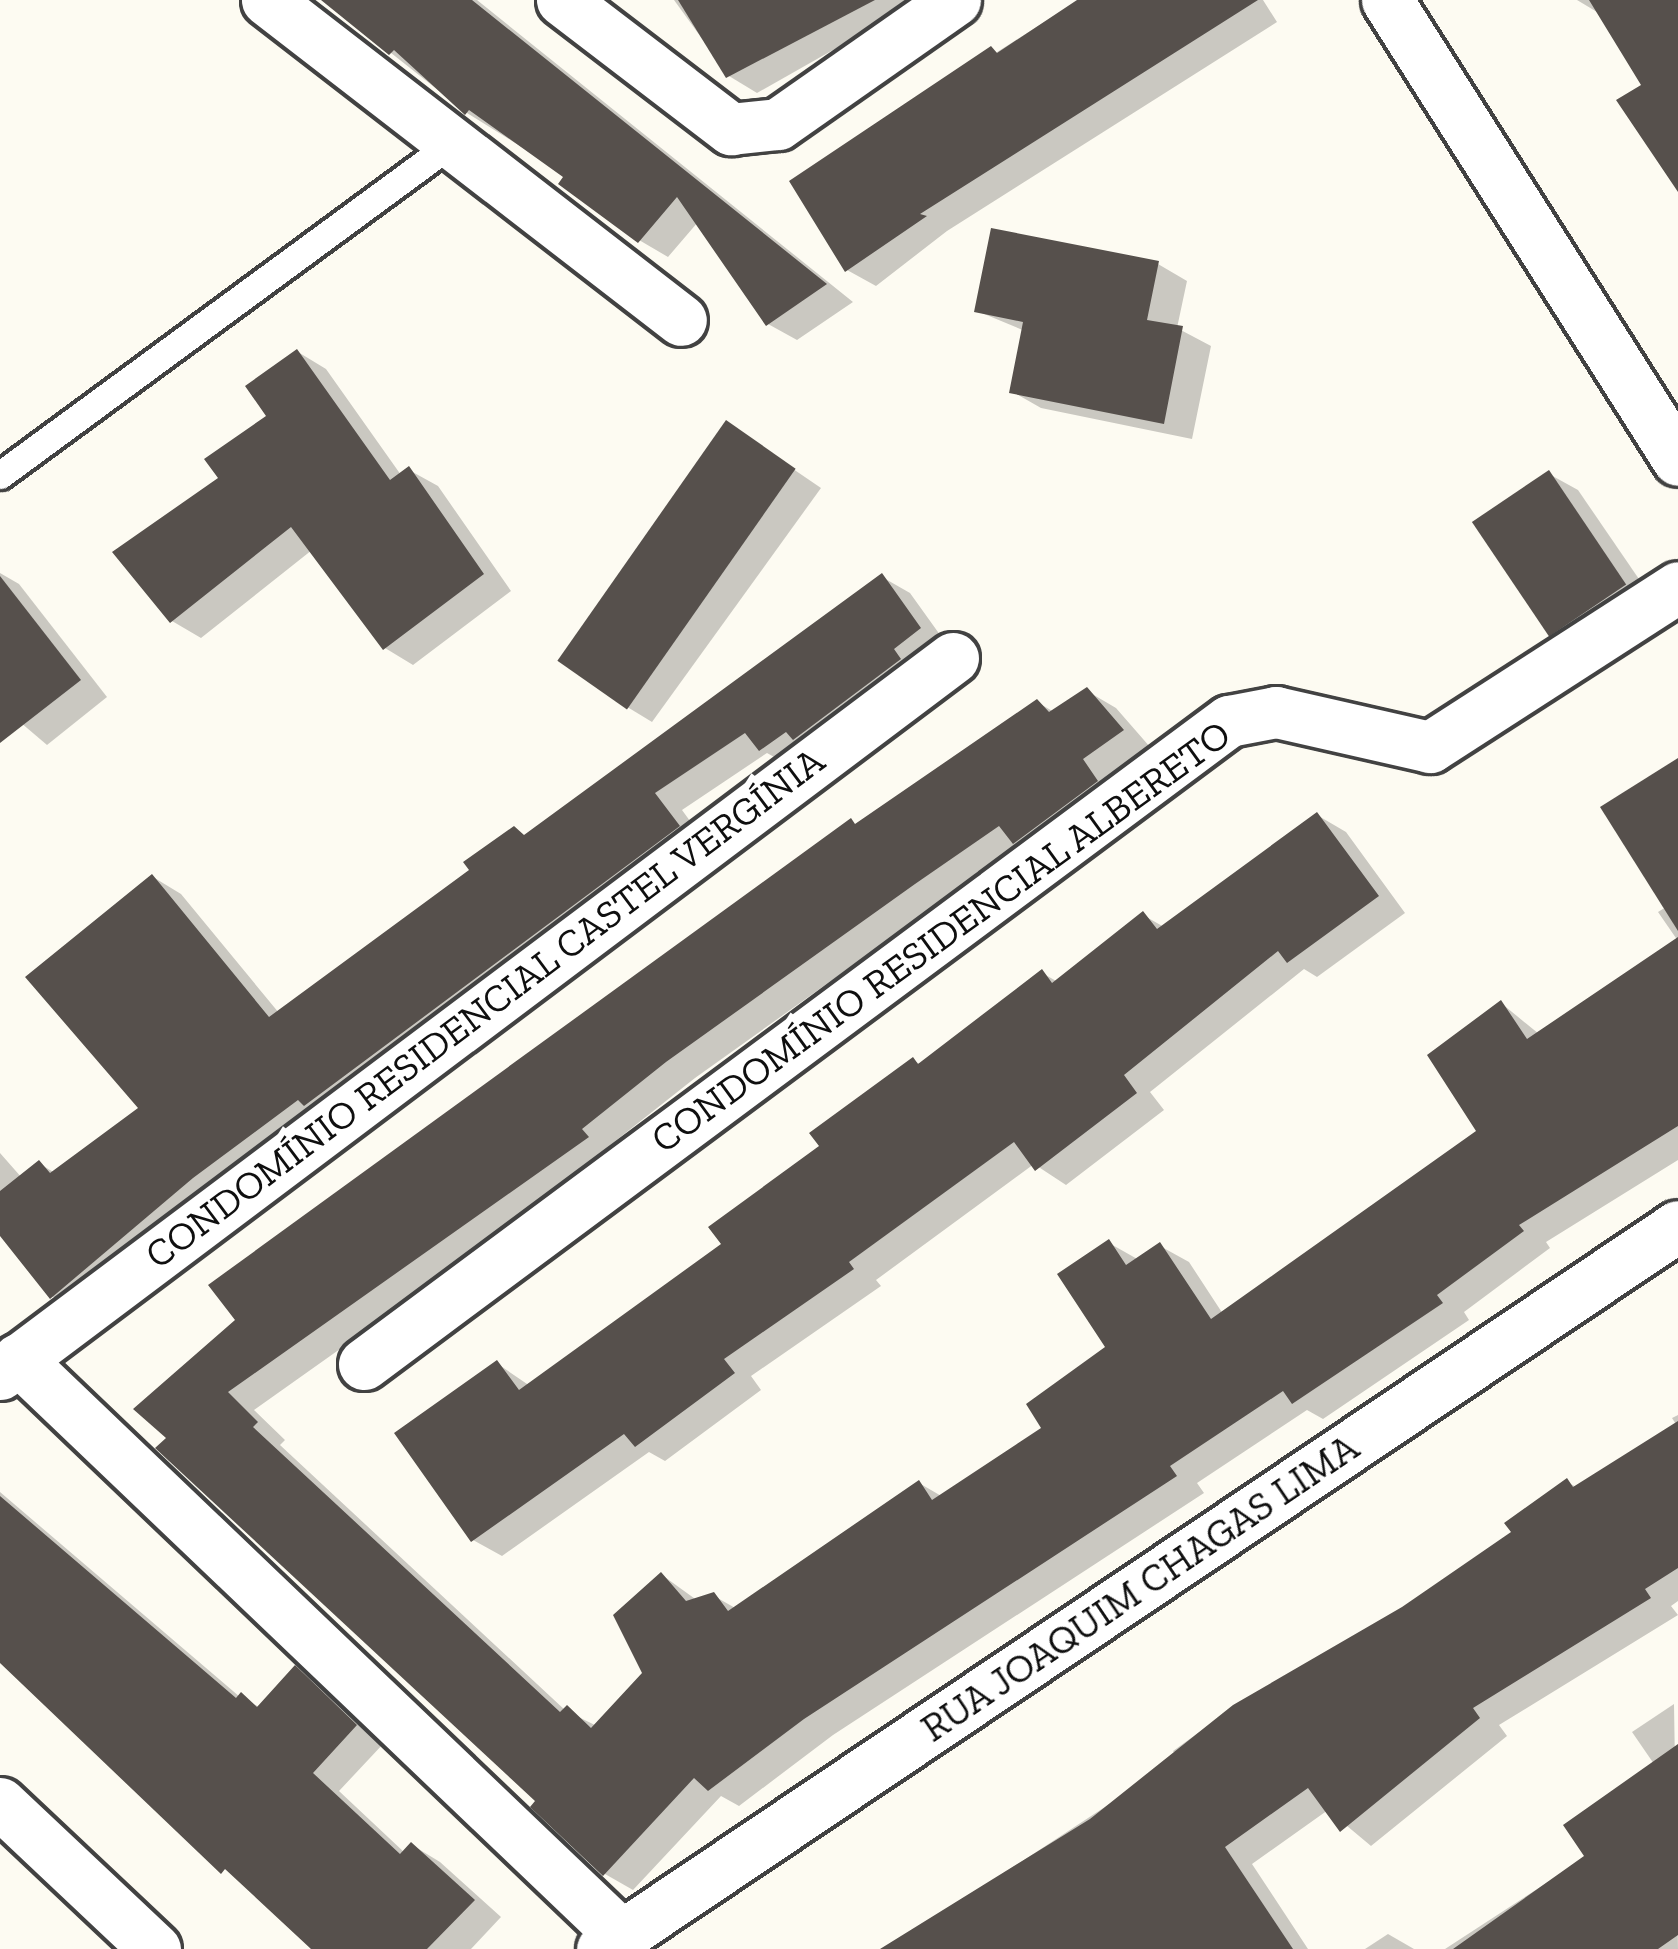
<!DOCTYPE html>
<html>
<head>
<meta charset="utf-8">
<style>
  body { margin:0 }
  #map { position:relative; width:1678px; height:1949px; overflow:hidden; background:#fdfbf2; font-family:"Zilla Slab",serif }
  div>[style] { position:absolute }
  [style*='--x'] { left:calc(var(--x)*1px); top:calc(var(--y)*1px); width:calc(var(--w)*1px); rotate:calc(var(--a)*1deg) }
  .shadow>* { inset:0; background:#0003 }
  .building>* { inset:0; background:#56504c; transform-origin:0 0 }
  .roads { filter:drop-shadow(3px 0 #424242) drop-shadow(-3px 0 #424242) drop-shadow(0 3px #424242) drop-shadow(0 -3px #424242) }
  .service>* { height:27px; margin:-13.5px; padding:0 13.5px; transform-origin:13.5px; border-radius:13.5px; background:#fff }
  .minor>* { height:51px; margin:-25.5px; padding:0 25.5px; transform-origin:25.5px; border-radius:25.5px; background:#fff }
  span { translate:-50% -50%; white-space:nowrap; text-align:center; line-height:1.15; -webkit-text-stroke:12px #fff; paint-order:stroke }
  .street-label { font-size:39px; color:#0f0f0f }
</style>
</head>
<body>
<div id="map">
  <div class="shadow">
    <i style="clip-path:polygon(324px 0,477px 0,853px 302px,797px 340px,768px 324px,698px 222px,668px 257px,639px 240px,568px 176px,467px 113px)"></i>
    <i style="clip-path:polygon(674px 0,921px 0,757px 93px,729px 76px)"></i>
    <i style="clip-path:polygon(1079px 0,1263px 0,1277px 22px,947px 231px,876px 286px,847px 270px,793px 182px)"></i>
    <i style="clip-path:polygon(1577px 0,1678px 0,1678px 173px,1645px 86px,1602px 15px)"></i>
    <i style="clip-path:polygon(1158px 264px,1187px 281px,1177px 328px,1211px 346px,1192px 439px,1041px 408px,1013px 392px,1025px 331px,977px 311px)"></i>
    <i style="clip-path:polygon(298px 352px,326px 369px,401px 475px,409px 470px,438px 486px,511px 591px,413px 665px,385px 648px,312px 550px,201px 638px,172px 621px,222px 478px,270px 417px)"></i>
    <i style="clip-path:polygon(727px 424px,821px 488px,652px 722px,624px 705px)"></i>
    <i style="clip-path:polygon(1549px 474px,1578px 490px,1654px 601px,1579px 649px,1550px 633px)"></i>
    <i style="clip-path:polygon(0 573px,19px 584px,107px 697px,47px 745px,0 705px)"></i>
    <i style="clip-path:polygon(882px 577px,910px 593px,948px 646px,790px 766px,767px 753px,682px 810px,706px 843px,81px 1313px,52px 1296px,0 1232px,0 1153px,22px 1178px,40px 1164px,55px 1173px,142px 1109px,153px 877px,181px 894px,279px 1013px)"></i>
    <i style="clip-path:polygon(1087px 691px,1116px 708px,1150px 747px,1109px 776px,1125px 798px,1022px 846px,944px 900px,695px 1078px,609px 1146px,615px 1154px,254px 1410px,285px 1440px,280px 1445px,566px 1711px,597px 1726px,646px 1673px,662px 1575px,698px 1601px,714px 1596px,737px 1609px,919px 1483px,943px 1497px,1046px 1429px,1109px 1347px,1109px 1243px,1139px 1260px,1160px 1246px,1189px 1262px,1223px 1314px,1480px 1132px,1501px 1003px,1539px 1034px,1678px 941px,1658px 912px,1666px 907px,1678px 761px,1678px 1160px,1546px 1242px,1550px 1248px,1464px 1312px,1469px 1320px,1323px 1419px,1307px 1410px,1197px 1483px,1204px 1493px,833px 1735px,739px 1806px,721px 1796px,633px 1890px,605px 1874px,540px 1801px,159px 1448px,851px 822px,858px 826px,1037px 702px,1054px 712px)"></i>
    <i style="clip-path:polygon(1317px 815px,1346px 832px,1405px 913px,1317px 977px,1304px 969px,1150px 1092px,1164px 1110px,1066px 1185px,1034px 1164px,876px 1280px,881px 1286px,751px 1376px,761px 1390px,665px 1461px,649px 1452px,502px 1556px,473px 1540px,498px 1364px,530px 1386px,726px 1244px,913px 1060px,921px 1065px,1042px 973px,1058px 982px,1143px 915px,1164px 927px)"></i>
    <i style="clip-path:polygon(1678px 1415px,1678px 1601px,1671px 1606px,1678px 1615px,1499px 1725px,1507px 1736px,1371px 1846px,1328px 1810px,1252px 1864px,1308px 1949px,888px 1949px,1178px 1759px,1173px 1751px,1234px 1707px,1404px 1610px,1515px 1533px,1567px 1482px,1578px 1488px,1677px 1426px,1672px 1418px)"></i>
    <i style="clip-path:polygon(0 1492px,240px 1697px,261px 1708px,296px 1669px,324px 1686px,384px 1743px,339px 1791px,405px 1853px,412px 1845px,440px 1862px,501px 1917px,471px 1949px,313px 1949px,0 1661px)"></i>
    <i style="clip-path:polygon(1674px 1704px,1678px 1949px,1445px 1949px,1588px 1856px,1654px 1764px,1632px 1732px)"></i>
    <i style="clip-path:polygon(1388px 1934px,1414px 1949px,1365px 1949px)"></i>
  </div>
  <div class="building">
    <i style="clip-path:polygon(321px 0,472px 0,827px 284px,766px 326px,677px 197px,638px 243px,558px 184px,563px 177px,469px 110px,465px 115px,394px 50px,389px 55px)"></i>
    <i style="clip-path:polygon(678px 0,875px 0,726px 78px)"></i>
    <i style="clip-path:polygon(1077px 0,1258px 0,920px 214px,927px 216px,845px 272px,789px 181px,991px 46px,997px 53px)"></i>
    <i style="clip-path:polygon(1589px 0,1678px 0,1678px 192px,1616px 100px,1641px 85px)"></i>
    <i style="clip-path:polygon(991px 228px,1159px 261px,1147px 320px,1183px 326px,1164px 424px,1009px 393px,1023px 322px,974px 312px)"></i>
    <i style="clip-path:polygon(297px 349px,390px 480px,409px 466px,484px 574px,383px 650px,291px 527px,170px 623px,112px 552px,218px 478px,204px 459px,266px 416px,245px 386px)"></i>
    <i style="left:726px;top:420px;width:85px;height:294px;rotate:35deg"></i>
    <i style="left:1549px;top:470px;width:138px;height:93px;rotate:56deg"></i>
    <i style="clip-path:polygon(882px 573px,921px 628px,894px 649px,901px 659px,793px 740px,786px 732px,759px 751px,745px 733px,655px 793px,680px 826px,304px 1106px,298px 1100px,193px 1178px,50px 1299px,0 1236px,0 1191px,39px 1160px,50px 1173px,138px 1108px,25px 977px,152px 874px,269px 1017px,469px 870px,463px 862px,514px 826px,524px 835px)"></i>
    <i style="clip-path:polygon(0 576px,81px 680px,0 743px)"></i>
    <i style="clip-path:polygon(1087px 687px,1124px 730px,1083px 759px,1098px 781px,1013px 844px,999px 826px,915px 884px,666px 1062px,582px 1129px,589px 1137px,228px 1392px,258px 1422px,253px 1427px,560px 1712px,567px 1705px,591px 1728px,642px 1673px,613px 1615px,661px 1572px,686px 1601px,714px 1592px,728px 1611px,919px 1480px,932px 1500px,1041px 1428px,1026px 1404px,1105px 1347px,1057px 1274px,1109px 1239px,1126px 1265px,1160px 1242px,1211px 1319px,1476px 1131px,1427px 1055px,1501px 1000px,1527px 1039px,1678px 937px,1678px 1126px,1519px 1225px,1524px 1231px,1437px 1295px,1443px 1303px,1292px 1404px,1283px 1391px,1170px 1466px,1177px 1476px,804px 1719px,708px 1791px,694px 1778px,603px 1876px,530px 1807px,535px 1801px,155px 1448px,166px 1438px,133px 1409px,235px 1320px,208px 1285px,851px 818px,855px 824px,1037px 699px,1049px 712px)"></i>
    <i style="clip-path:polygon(1678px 758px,1678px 931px,1600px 807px)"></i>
    <i style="clip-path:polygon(1317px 812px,1379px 896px,1287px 963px,1278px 951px,1124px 1075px,1137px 1093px,1035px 1171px,1014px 1142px,849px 1262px,854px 1269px,724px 1359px,735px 1373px,635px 1447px,624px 1434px,471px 1542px,394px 1433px,497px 1360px,519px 1390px,721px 1244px,708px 1227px,819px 1146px,809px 1133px,913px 1057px,918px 1064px,1042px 969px,1052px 983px,1143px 911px,1157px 929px)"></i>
    <i style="clip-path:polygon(1678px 1421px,1678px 1568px,1645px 1589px,1651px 1598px,1473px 1708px,1480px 1718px,1340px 1832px,1308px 1788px,1225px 1847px,1293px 1949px,880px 1949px,1090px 1819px,1233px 1705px,1402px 1607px,1511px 1532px,1504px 1523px,1567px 1478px,1573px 1487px)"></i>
    <i style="clip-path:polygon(0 1496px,236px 1698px,241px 1692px,257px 1707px,295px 1665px,357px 1725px,313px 1773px,400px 1854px,411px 1842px,475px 1900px,427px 1949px,311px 1949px,225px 1869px,221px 1874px,0 1663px)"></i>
    <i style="clip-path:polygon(1678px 1744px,1678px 1935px,1658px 1949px,1453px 1949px,1584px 1856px,1563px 1825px)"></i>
  </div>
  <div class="roads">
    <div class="service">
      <i style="--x:0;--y:475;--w:561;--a:-36.3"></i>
    </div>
    <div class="minor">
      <i style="--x:267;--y:0;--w:523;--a:37.7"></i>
      <i style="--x:562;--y:0;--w:213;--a:37.4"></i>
      <i style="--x:731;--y:129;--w:47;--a:-6.1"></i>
      <i style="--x:778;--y:124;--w:216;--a:-35"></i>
      <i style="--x:1387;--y:0;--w:544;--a:57.68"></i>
      <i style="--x:18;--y:1359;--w:835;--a:43.69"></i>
      <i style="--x:364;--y:1364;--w:1078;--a:-36.63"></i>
      <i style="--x:1229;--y:721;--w:48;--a:-10.8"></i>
      <i style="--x:1276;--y:712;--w:158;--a:12.8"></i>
      <i style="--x:1430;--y:747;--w:295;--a:-32.8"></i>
      <i style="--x:0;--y:1374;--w:1192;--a:-36.92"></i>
      <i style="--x:0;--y:1803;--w:213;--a:43.3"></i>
      <i style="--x:602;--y:1949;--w:1296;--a:-33.9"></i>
    </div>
  </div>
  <div class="street-label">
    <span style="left:941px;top:937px;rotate:-36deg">CONDOMÍNIO RESIDENCIAL ALBERETO</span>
    <span style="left:485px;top:1008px;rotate:-37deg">CONDOMÍNIO RESIDENCIAL CASTEL VERGÍNIA</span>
    <span style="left:1140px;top:1588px;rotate:-34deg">RUA JOAQUIM CHAGAS LIMA</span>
  </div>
</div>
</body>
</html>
